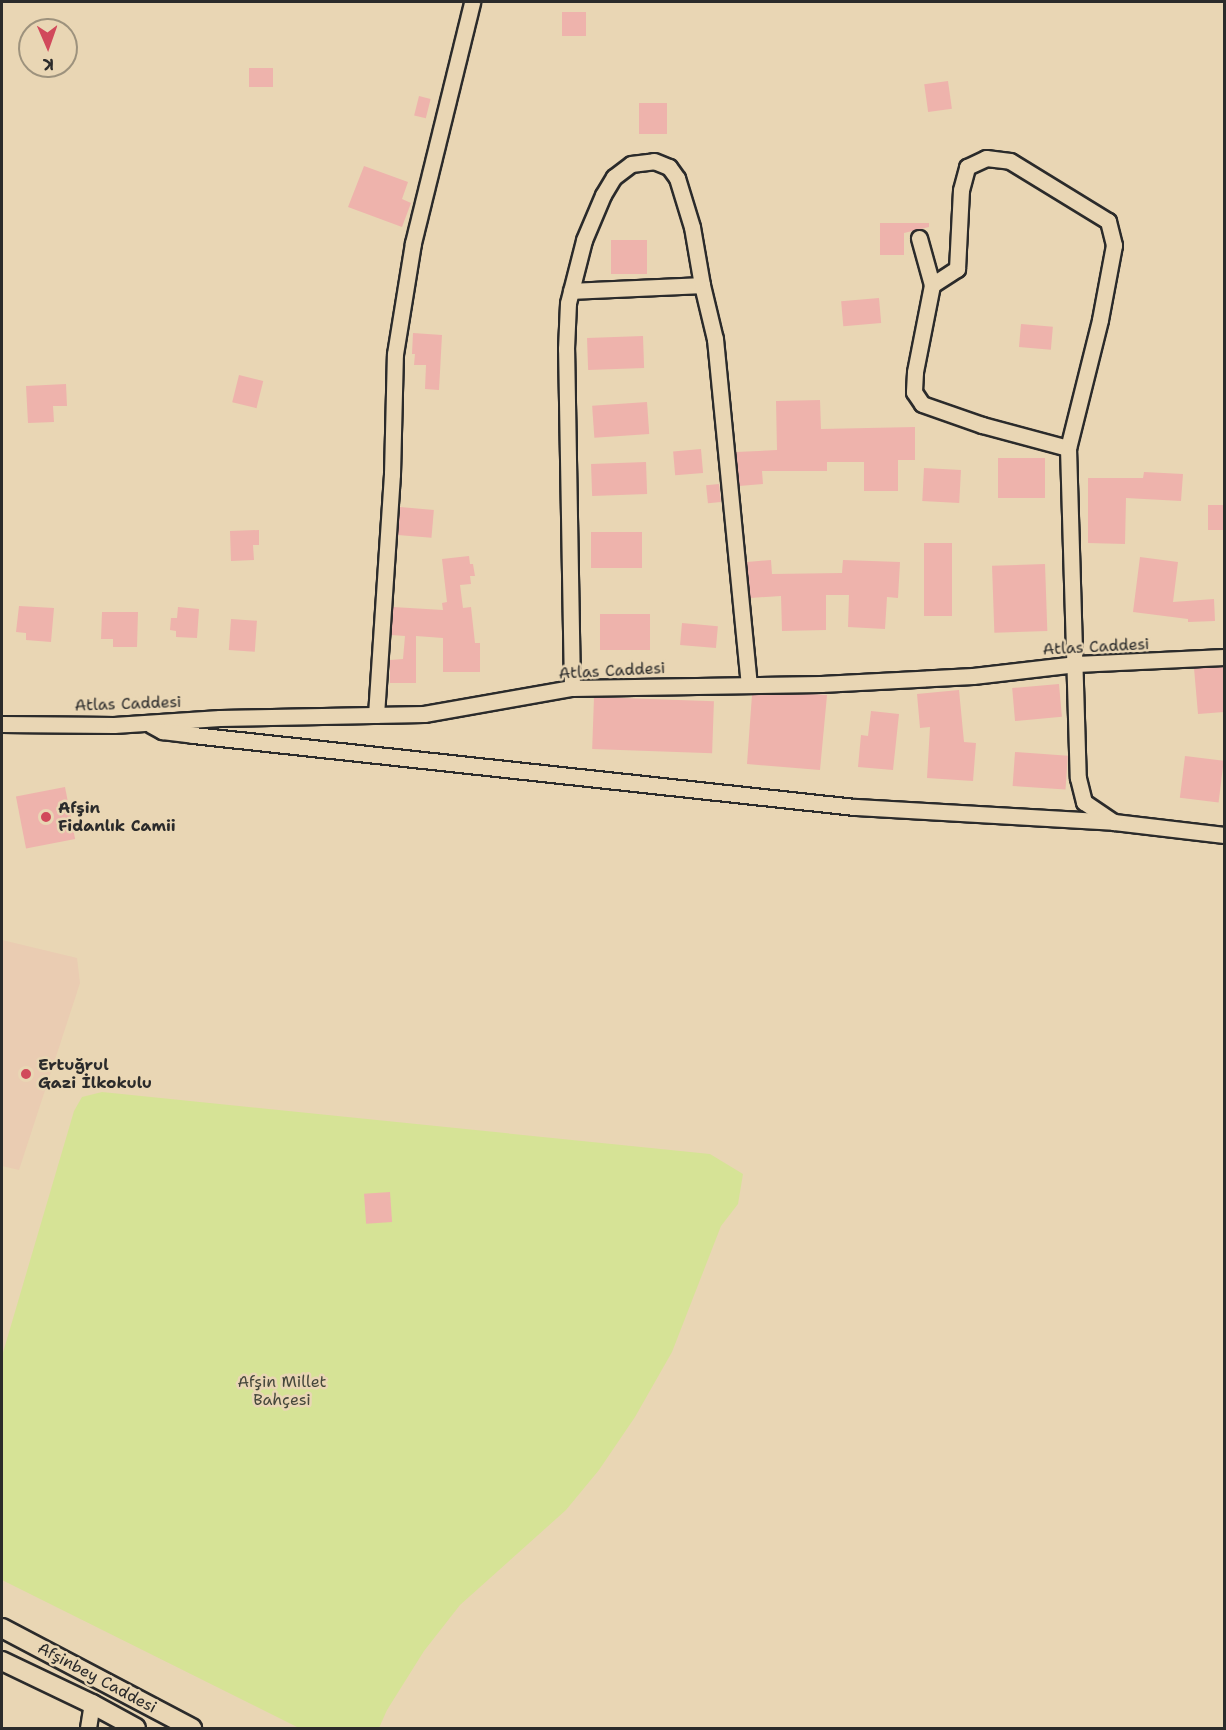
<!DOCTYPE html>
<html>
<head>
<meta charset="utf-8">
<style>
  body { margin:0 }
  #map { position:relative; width:1226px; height:1730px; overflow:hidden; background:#e9d6b4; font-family:"Shantell Sans",sans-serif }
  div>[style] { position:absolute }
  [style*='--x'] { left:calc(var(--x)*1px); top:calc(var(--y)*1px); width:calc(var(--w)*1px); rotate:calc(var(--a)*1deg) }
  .built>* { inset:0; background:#eaccb2 }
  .green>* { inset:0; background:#d6e396 }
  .building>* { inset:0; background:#eeb3ac; transform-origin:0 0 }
  .roads { filter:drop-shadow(2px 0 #2b2b2b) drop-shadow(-2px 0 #2b2b2b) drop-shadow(0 2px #2b2b2b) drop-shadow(0 -2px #2b2b2b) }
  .minor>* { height:15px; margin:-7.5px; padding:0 7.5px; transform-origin:7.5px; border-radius:7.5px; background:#e9d6b4 }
  .major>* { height:18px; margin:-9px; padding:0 9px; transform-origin:9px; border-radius:9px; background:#e9d6b4 }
  .dots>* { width:16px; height:16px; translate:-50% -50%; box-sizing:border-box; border:3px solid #e9d6b4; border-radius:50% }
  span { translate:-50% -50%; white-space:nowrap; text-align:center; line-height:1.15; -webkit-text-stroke:5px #e9d6b4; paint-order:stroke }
  .street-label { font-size:16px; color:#2b2b2b }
  .poi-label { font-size:16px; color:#2b2b2b; font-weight:700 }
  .left { translate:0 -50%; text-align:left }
  .park-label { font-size:16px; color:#45473b }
  .frame { position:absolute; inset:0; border:3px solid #2b2b2b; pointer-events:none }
  .north { position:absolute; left:18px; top:18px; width:60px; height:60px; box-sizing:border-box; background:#e9d6b4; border:2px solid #9d927d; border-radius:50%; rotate:178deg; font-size:16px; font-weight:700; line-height:24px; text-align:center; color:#2b2b2b }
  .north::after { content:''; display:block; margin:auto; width:21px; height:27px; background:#d1495b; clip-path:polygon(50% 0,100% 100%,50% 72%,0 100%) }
</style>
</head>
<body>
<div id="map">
  <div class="built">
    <i style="clip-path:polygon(2px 940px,77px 958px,80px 983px,19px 1170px,2px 1166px)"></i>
  </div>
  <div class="green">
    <i style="clip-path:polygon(102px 1092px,710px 1154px,743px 1174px,738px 1204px,721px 1226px,672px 1352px,635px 1417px,599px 1470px,566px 1510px,460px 1605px,424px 1651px,387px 1710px,379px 1728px,299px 1728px,2px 1580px,2px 1356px,74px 1111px,82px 1097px)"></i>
  </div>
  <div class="building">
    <i style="left:586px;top:12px;width:24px;height:24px;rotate:90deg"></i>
    <i style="left:273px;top:68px;width:19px;height:24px;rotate:90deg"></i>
    <i style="left:948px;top:81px;width:28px;height:24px;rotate:82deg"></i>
    <i style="left:419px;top:96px;width:12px;height:20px;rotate:14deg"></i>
    <i style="left:639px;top:103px;width:28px;height:31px"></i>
    <i style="clip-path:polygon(364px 166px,408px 182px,402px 199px,411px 203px,402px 227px,348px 207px)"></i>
    <i style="clip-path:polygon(880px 223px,929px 223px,929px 227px,904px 233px,904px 255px,880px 255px)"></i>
    <i style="left:647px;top:240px;width:34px;height:36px;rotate:90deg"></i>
    <i style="left:879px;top:298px;width:25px;height:38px;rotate:85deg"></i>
    <i style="left:1021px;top:324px;width:32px;height:23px;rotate:5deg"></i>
    <i style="clip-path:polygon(413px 333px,442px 335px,439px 390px,425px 389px,426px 365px,414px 365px,415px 354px,412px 354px)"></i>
    <i style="left:643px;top:336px;width:32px;height:56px;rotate:88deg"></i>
    <i style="left:239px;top:375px;width:25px;height:28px;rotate:14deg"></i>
    <i style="clip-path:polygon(66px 384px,67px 406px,53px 406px,54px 422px,28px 423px,26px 386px)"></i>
    <i style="clip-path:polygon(820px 400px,821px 429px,915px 427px,915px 460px,898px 460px,898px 491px,864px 491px,864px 462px,827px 462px,827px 471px,762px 471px,763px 484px,739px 486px,736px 452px,777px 450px,776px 401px)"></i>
    <i style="left:647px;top:402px;width:32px;height:55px;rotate:86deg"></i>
    <i style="left:701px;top:449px;width:24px;height:28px;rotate:85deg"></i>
    <i style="left:998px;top:458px;width:47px;height:40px"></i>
    <i style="left:646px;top:462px;width:32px;height:55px;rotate:88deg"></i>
    <i style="left:924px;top:468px;width:37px;height:33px;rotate:3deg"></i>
    <i style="clip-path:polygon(1144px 472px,1183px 474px,1181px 501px,1126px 498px,1125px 544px,1088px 543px,1088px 478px,1143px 478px)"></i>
    <i style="left:719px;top:484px;width:18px;height:13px;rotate:84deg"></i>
    <i style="left:1224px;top:505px;width:25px;height:16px;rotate:90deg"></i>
    <i style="left:400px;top:507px;width:34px;height:28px;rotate:5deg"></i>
    <i style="clip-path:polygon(259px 530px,259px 545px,253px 545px,254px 560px,231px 561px,230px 531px)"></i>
    <i style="left:642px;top:532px;width:36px;height:51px;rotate:90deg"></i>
    <i style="left:924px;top:543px;width:28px;height:73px"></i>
    <i style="clip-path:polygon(469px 556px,470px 564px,473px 564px,475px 576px,470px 576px,471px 584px,460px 585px,463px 608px,471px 607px,475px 643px,480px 643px,480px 672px,443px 672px,443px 638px,416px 636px,416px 683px,390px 683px,390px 660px,403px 659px,405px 636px,391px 635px,393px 607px,443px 610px,442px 603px,447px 602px,442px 559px)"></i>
    <i style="clip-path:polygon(1140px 557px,1178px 562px,1173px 602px,1214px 599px,1215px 621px,1188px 622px,1188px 619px,1133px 612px)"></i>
    <i style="clip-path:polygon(771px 560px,772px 574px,842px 573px,843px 560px,900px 562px,898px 598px,887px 597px,885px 629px,848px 627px,849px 595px,826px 595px,826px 630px,782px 631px,781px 596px,750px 598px,747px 562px)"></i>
    <i style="left:1045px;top:564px;width:67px;height:53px;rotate:88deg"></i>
    <i style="clip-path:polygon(19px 606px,54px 608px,51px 642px,26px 640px,26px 633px,16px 632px)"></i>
    <i style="clip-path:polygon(178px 607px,199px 609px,197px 638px,176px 637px,176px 631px,170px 630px,171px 618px,177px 618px)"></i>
    <i style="clip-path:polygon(102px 612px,138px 612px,137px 647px,113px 647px,113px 639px,101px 639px)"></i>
    <i style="left:600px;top:614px;width:50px;height:36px"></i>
    <i style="left:231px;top:619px;width:26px;height:31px;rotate:4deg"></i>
    <i style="left:682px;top:623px;width:36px;height:22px;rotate:5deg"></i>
    <i style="clip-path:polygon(1224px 667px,1224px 712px,1198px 714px,1194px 668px)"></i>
    <i style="left:1059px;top:684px;width:33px;height:47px;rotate:85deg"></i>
    <i style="clip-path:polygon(959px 690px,964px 742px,976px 743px,973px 781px,927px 778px,930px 727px,920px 728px,917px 694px)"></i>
    <i style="clip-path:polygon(811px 694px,827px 695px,820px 770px,747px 764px,752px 695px)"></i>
    <i style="left:594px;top:697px;width:120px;height:52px;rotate:2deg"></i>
    <i style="clip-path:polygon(871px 711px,899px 714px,893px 770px,858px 767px,861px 735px,868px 736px)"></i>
    <i style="left:1015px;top:752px;width:53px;height:34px;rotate:4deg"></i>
    <i style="left:1185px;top:756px;width:39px;height:42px;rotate:7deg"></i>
    <i style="left:65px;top:787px;width:53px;height:50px;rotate:79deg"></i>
    <i style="left:390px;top:1192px;width:30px;height:26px;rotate:86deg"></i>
  </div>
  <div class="roads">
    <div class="minor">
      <i style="--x:919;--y:238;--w:49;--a:74.5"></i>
      <i style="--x:932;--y:285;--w:89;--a:101.1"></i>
      <i style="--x:915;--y:372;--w:20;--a:93"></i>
      <i style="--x:914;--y:392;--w:14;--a:56"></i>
      <i style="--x:922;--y:404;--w:64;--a:19.3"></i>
      <i style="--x:982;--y:425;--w:89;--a:15"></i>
      <i style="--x:932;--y:285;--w:30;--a:-33"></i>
      <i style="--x:957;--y:269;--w:79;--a:-87.1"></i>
      <i style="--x:961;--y:190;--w:24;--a:-75"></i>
      <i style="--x:967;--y:167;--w:21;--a:-25"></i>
      <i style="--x:986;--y:158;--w:24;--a:7"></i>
      <i style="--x:1010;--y:161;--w:115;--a:31.5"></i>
      <i style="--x:1108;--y:221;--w:25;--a:76"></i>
      <i style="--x:1114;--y:245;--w:76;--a:100.6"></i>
      <i style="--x:1100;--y:320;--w:132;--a:104"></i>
      <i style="--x:1068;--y:448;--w:330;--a:88.3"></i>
      <i style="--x:1078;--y:778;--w:25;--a:76"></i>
      <i style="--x:1084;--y:802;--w:36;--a:34"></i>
      <i style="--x:1114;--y:822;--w:111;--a:6.7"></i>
      <i style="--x:571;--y:291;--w:131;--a:-2.6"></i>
      <i style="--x:572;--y:688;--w:339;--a:-91"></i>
      <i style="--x:566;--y:349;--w:46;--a:-87.5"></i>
      <i style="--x:568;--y:303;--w:65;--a:-75.7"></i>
      <i style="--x:584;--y:240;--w:49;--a:-67.1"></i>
      <i style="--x:603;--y:195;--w:21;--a:-59"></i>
      <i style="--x:614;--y:177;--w:21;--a:-37"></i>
      <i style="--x:631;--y:164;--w:23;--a:-7"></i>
      <i style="--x:654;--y:161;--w:16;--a:22"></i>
      <i style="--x:669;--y:167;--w:14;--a:54"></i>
      <i style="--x:677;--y:178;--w:51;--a:73"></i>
      <i style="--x:692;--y:227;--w:59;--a:80.2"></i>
      <i style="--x:702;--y:285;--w:56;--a:76.5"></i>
      <i style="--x:715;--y:339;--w:347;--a:84.4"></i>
      <i style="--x:376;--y:715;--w:242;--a:-86.2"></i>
      <i style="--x:392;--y:474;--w:120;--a:-88.6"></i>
      <i style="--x:395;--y:354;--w:112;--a:-80.8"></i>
      <i style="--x:413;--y:243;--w:248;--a:-76.2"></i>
      <i style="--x:2;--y:724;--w:112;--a:0.5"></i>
      <i style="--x:114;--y:725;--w:106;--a:-3.8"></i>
      <i style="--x:220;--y:718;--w:204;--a:-1.1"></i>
      <i style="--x:424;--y:714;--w:150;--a:-10"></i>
      <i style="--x:572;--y:688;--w:249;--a:-0.9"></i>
      <i style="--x:821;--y:684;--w:152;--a:-3"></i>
      <i style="--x:973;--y:676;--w:104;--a:-6.6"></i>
      <i style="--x:1076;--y:664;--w:148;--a:-2.7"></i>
      <i style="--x:151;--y:725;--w:13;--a:29"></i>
      <i style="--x:162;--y:731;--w:31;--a:7"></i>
      <i style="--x:193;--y:735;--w:666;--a:6.21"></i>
      <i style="--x:855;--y:807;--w:259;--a:3.3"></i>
      <i style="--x:88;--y:1728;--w:24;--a:-81"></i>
    </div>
    <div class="major">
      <i style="--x:2;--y:1628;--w:215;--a:27.8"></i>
      <i style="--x:2;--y:1661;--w:100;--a:25.5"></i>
      <i style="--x:92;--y:1704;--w:50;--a:28.6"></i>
    </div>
  </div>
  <div class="dots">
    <i style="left:46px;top:817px;background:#d1495b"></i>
    <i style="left:26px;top:1074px;background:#d1495b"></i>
  </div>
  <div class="street-label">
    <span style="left:1096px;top:647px;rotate:-3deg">Atlas Caddesi</span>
    <span style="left:612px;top:671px;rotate:-3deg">Atlas Caddesi</span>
    <span style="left:128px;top:704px;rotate:-2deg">Atlas Caddesi</span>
    <span style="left:97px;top:1678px;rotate:28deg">Afşinbey Caddesi</span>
  </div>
  <div class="poi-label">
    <span class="left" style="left:58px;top:817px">Afşin<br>Fidanlık Camii</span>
    <span class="left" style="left:38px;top:1074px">Ertuğrul<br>Gazi İlkokulu</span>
  </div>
  <div class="park-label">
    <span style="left:282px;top:1391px">Afşin Millet<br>Bahçesi</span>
  </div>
  <div class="frame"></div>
  <div class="north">K</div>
</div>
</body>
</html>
